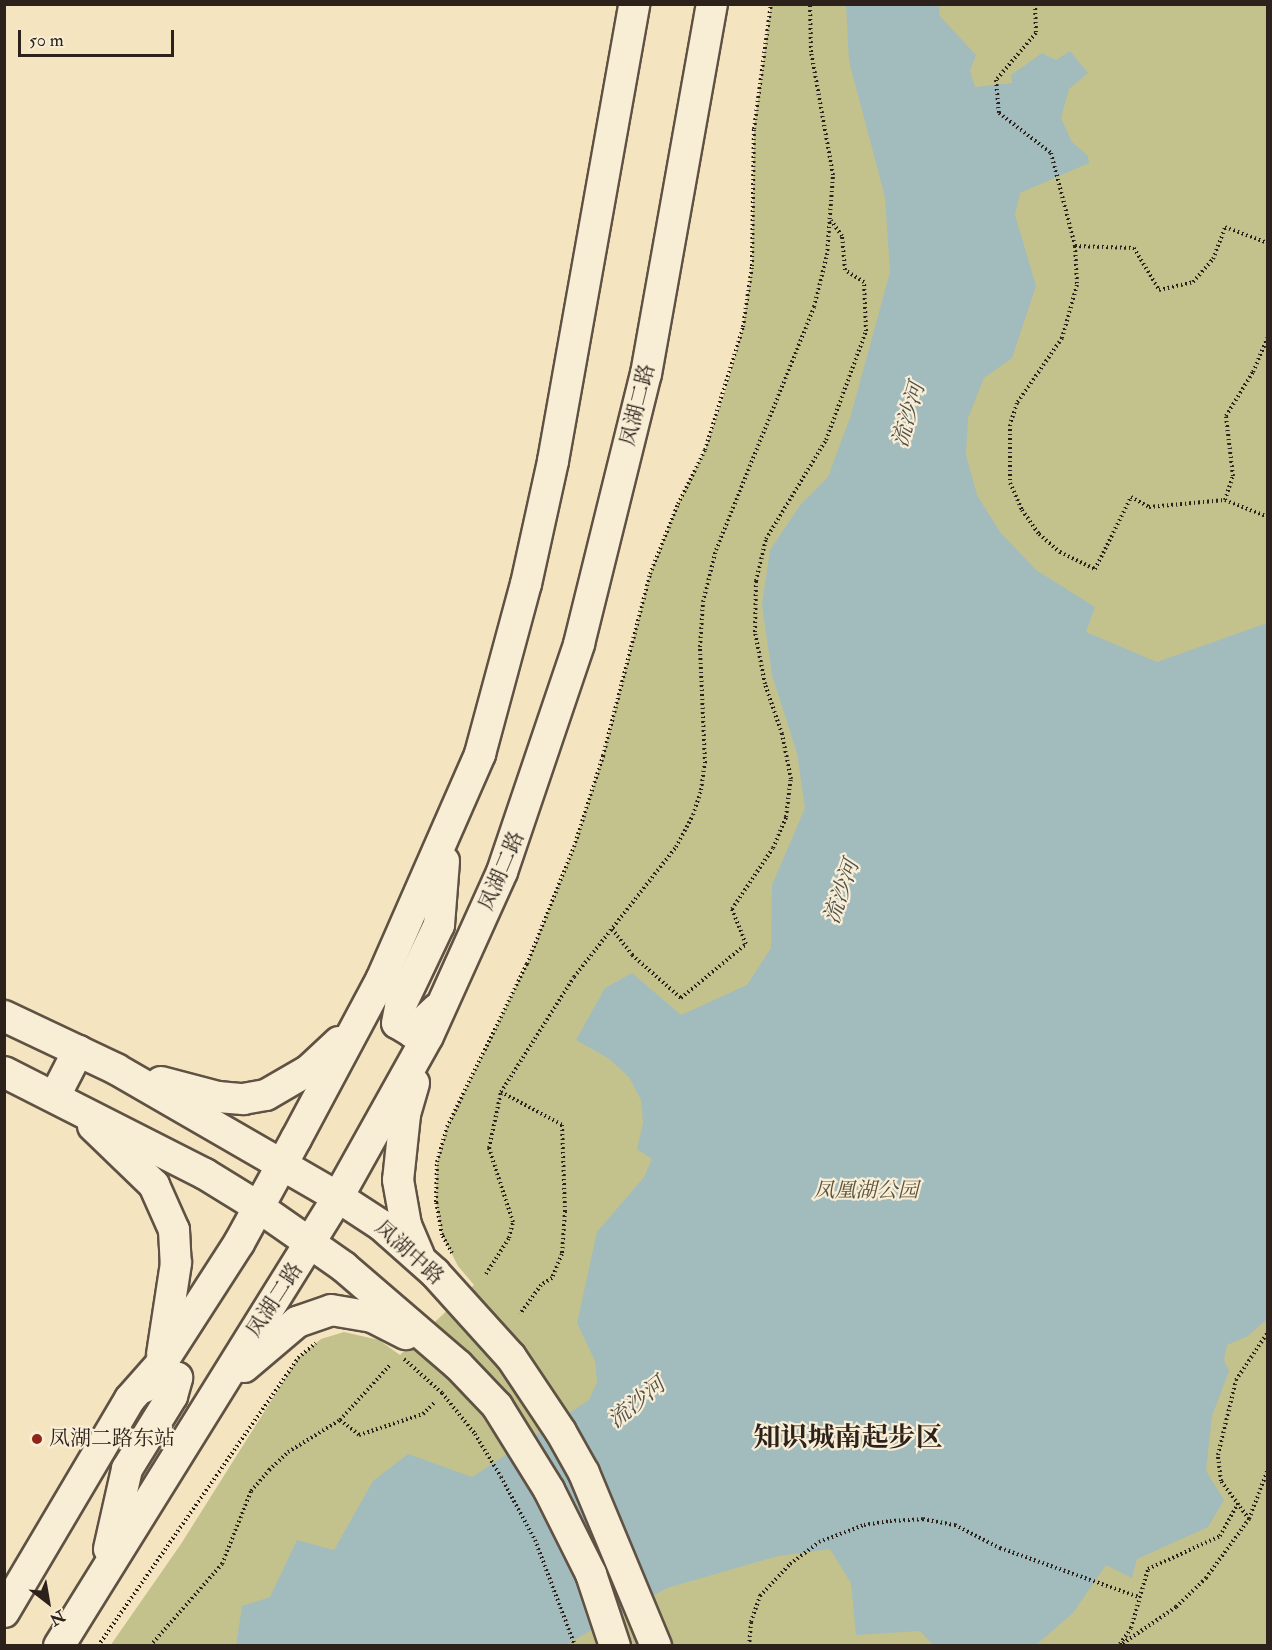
<!DOCTYPE html>
<html>
<head>
<meta charset="utf-8">
<style>
  body { margin:0 }
  #map { position:relative; width:1272px; height:1650px; overflow:hidden; background:#f4e4bf; font-family:"IM FELL Double Pica","Noto Serif SC",serif }
  div>[style] { position:absolute }
  [style*='--x'] { left:calc(var(--x)*1px); top:calc(var(--y)*1px); width:calc(var(--w)*1px); rotate:calc(var(--a)*1deg) }
  .green>* { inset:0; background:#c3c28c }
  .water>* { inset:0; background:#a2bbbd }
  .path>* { height:4px; margin-top:-2px; transform-origin:0; background:repeating-linear-gradient(90deg,#2d221b 0 1.5px,transparent 0 4.5px) }
  .roads { filter:drop-shadow(2px 0 #5f5244) drop-shadow(-2px 0 #5f5244) drop-shadow(0 2px #5f5244) drop-shadow(0 -2px #5f5244) }
  .minor>* { height:30px; margin:-15px; padding:0 15px; transform-origin:15px; border-radius:15px; background:#f8edd5 }
  .dots>* { width:16px; height:16px; translate:-50% -50%; box-sizing:border-box; border:3px solid #f8edd5; border-radius:50% }
  span { translate:-50% -50%; white-space:nowrap; text-align:center; line-height:1.15; -webkit-text-stroke:4.5px #f8edd5; paint-order:stroke }
  .street-label { font-size:21px; color:#2d221b }
  .park-label { font-size:21px; color:#5a523d; font-style:italic }
  .poi-label { font-size:21px; color:#2d221b }
  .left { translate:0 -50%; text-align:left }
  .water-label { font-size:22px; color:#50504c; font-style:italic }
  .district-label { font-size:27px; color:#2d221b; font-weight:700 }
  .frame { position:absolute; inset:0; border:6px solid #2d221b; pointer-events:none }
  .north { position:absolute; left:18px; top:1572px; width:60px; height:60px; -webkit-text-stroke:4px #f8edd5; paint-order:stroke; rotate:149deg; font-size:16px; font-weight:700; line-height:24px; text-align:center; color:#2d221b }
  .north::after { content:''; display:block; margin:auto; width:21px; height:27px; background:#2d221b; clip-path:polygon(50% 0,100% 100%,50% 72%,0 100%) }
  .scale { position:absolute; left:18px; top:30px; width:156px; height:27px; box-sizing:border-box; border:3px solid #2d221b; border-top:0; padding-left:8px; font-size:18px; line-height:21px; white-space:nowrap; color:#2d221b; -webkit-text-stroke:4px #f8edd5; paint-order:stroke }
</style>
</head>
<body>
<div id="map">
  <div class="green">
    <i style="clip-path:polygon(771px 5px,1267px 5px,1267px 1645px,110px 1646px,181px 1544px,298px 1358px,321px 1339px,344px 1332px,379px 1340px,400px 1355px,474px 1285px,458px 1266px,442px 1235px,436px 1202px,437px 1162px,447px 1127px,527px 964px,574px 847px,603px 756px,650px 574px,678px 504px,705px 450px,726px 388px,743px 327px,752px 266px,754px 129px)"></i>
  </div>
  <div class="water">
    <i style="clip-path:polygon(846px 5px,940px 5px,939px 15px,976px 55px,970px 71px,975px 87px,1012px 83px,1011px 75px,1042px 53px,1056px 60px,1070px 51px,1088px 73px,1069px 89px,1061px 118px,1072px 142px,1088px 156px,1089px 163px,1020px 193px,1015px 215px,1036px 286px,1012px 358px,984px 378px,968px 418px,966px 455px,977px 495px,1000px 532px,1036px 570px,1095px 607px,1086px 632px,1157px 662px,1267px 623px,1267px 1319px,1248px 1336px,1227px 1345px,1224px 1360px,1229px 1371px,1212px 1416px,1206px 1471px,1224px 1500px,1208px 1527px,1137px 1559px,1132px 1578px,1106px 1565px,1073px 1613px,1036px 1645px,933px 1645px,920px 1631px,856px 1635px,851px 1583px,830px 1549px,778px 1556px,667px 1588px,565px 1645px,236px 1646px,242px 1606px,270px 1597px,297px 1540px,334px 1550px,373px 1481px,408px 1454px,472px 1477px,589px 1400px,597px 1382px,595px 1361px,577px 1323px,597px 1232px,644px 1177px,652px 1159px,637px 1149px,643px 1123px,641px 1100px,629px 1077px,608px 1058px,576px 1040px,605px 988px,632px 973px,681px 1015px,747px 985px,771px 948px,772px 885px,805px 808px,797px 753px,772px 675px,762px 605px,770px 550px,801px 504px,828px 477px,851px 415px,890px 272px,885px 197px,849px 61px)"></i>
  </div>
  <div class="path">
    <i style="--x:1035;--y:4;--w:29;--a:88"></i>
    <i style="--x:1036;--y:33;--w:62;--a:130.4"></i>
    <i style="--x:996;--y:80;--w:33;--a:85"></i>
    <i style="--x:999;--y:113;--w:66;--a:37.6"></i>
    <i style="--x:1051;--y:153;--w:96;--a:75.5"></i>
    <i style="--x:1075;--y:246;--w:39;--a:87"></i>
    <i style="--x:1077;--y:285;--w:55;--a:105.8"></i>
    <i style="--x:1062;--y:338;--w:79;--a:124.7"></i>
    <i style="--x:1017;--y:403;--w:23;--a:108"></i>
    <i style="--x:1010;--y:425;--w:58;--a:90"></i>
    <i style="--x:1010;--y:483;--w:30;--a:66"></i>
    <i style="--x:1022;--y:510;--w:29;--a:55"></i>
    <i style="--x:1039;--y:534;--w:28;--a:41"></i>
    <i style="--x:1060;--y:552;--w:39;--a:26"></i>
    <i style="--x:1095;--y:569;--w:80;--a:-63.4"></i>
    <i style="--x:1131;--y:497;--w:21;--a:29"></i>
    <i style="--x:1149;--y:507;--w:76;--a:-5.3"></i>
    <i style="--x:1225;--y:500;--w:46;--a:21.6"></i>
    <i style="--x:1075;--y:246;--w:59;--a:1.9"></i>
    <i style="--x:1134;--y:248;--w:49;--a:59.2"></i>
    <i style="--x:1159;--y:290;--w:35;--a:-13"></i>
    <i style="--x:1193;--y:282;--w:30;--a:-49"></i>
    <i style="--x:1213;--y:259;--w:34;--a:-69"></i>
    <i style="--x:1225;--y:227;--w:46;--a:20.4"></i>
    <i style="--x:1225;--y:500;--w:25;--a:-72"></i>
    <i style="--x:1233;--y:476;--w:60;--a:-96.7"></i>
    <i style="--x:1226;--y:416;--w:52;--a:-58.5"></i>
    <i style="--x:1253;--y:372;--w:39;--a:-67"></i>
    <i style="--x:612;--y:929;--w:33;--a:52"></i>
    <i style="--x:632;--y:955;--w:65;--a:41.3"></i>
    <i style="--x:681;--y:998;--w:85;--a:-39.7"></i>
    <i style="--x:746;--y:944;--w:38;--a:-112"></i>
    <i style="--x:732;--y:909;--w:73;--a:-56.1"></i>
    <i style="--x:773;--y:848;--w:34;--a:-67"></i>
    <i style="--x:786;--y:817;--w:38;--a:-83"></i>
    <i style="--x:791;--y:779;--w:46;--a:-101.3"></i>
    <i style="--x:782;--y:734;--w:53;--a:-108.8"></i>
    <i style="--x:765;--y:684;--w:53;--a:-100.9"></i>
    <i style="--x:755;--y:632;--w:51;--a:-88.9"></i>
    <i style="--x:756;--y:581;--w:43;--a:-76.6"></i>
    <i style="--x:766;--y:539;--w:116;--a:-58.8"></i>
    <i style="--x:826;--y:440;--w:116;--a:-69.8"></i>
    <i style="--x:866;--y:331;--w:49;--a:-92.3"></i>
    <i style="--x:864;--y:282;--w:22;--a:-148"></i>
    <i style="--x:845;--y:270;--w:34;--a:-95"></i>
    <i style="--x:842;--y:236;--w:19;--a:-125"></i>
    <i style="--x:501;--y:1092;--w:69;--a:28.4"></i>
    <i style="--x:562;--y:1125;--w:86;--a:88"></i>
    <i style="--x:565;--y:1211;--w:43;--a:94"></i>
    <i style="--x:562;--y:1254;--w:26;--a:113"></i>
    <i style="--x:552;--y:1278;--w:13;--a:148"></i>
    <i style="--x:541;--y:1285;--w:36;--a:126"></i>
    <i style="--x:452;--y:1253;--w:21;--a:-119"></i>
    <i style="--x:442;--y:1235;--w:34;--a:-100"></i>
    <i style="--x:436;--y:1202;--w:40;--a:-88.6"></i>
    <i style="--x:437;--y:1162;--w:36;--a:-74"></i>
    <i style="--x:447;--y:1127;--w:182;--a:-63.9"></i>
    <i style="--x:527;--y:964;--w:126;--a:-68.1"></i>
    <i style="--x:574;--y:847;--w:96;--a:-72.3"></i>
    <i style="--x:603;--y:756;--w:188;--a:-75.5"></i>
    <i style="--x:650;--y:574;--w:75;--a:-68.2"></i>
    <i style="--x:678;--y:504;--w:60;--a:-63.4"></i>
    <i style="--x:705;--y:450;--w:129;--a:-72.8"></i>
    <i style="--x:743;--y:327;--w:62;--a:-81.6"></i>
    <i style="--x:752;--y:266;--w:137;--a:-89.2"></i>
    <i style="--x:754;--y:129;--w:126;--a:-82.3"></i>
    <i style="--x:486;--y:1274;--w:43;--a:-57.4"></i>
    <i style="--x:509;--y:1238;--w:16;--a:-76"></i>
    <i style="--x:513;--y:1222;--w:78;--a:-108"></i>
    <i style="--x:489;--y:1148;--w:57;--a:-77.9"></i>
    <i style="--x:501;--y:1092;--w:136;--a:-57.6"></i>
    <i style="--x:574;--y:977;--w:165;--a:-51.9"></i>
    <i style="--x:676;--y:847;--w:36;--a:-62"></i>
    <i style="--x:693;--y:815;--w:26;--a:-72"></i>
    <i style="--x:701;--y:790;--w:27;--a:-82"></i>
    <i style="--x:705;--y:763;--w:116;--a:-92.5"></i>
    <i style="--x:700;--y:647;--w:45;--a:-86.2"></i>
    <i style="--x:703;--y:602;--w:54;--a:-76"></i>
    <i style="--x:716;--y:550;--w:262;--a:-68"></i>
    <i style="--x:814;--y:307;--w:54;--a:-76"></i>
    <i style="--x:827;--y:255;--w:80;--a:-85.7"></i>
    <i style="--x:833;--y:175;--w:125;--a:-100.1"></i>
    <i style="--x:811;--y:52;--w:48;--a:-91.2"></i>
    <i style="--x:404;--y:1359;--w:51;--a:41.8"></i>
    <i style="--x:442;--y:1393;--w:53;--a:51.2"></i>
    <i style="--x:475;--y:1434;--w:50;--a:58.8"></i>
    <i style="--x:501;--y:1477;--w:72;--a:61.6"></i>
    <i style="--x:535;--y:1540;--w:113;--a:69.3"></i>
    <i style="--x:340;--y:1420;--w:24;--a:38"></i>
    <i style="--x:359;--y:1435;--w:67;--a:-18.2"></i>
    <i style="--x:423;--y:1414;--w:16;--a:-45"></i>
    <i style="--x:1249;--y:1519;--w:47;--a:-126.4"></i>
    <i style="--x:1221;--y:1481;--w:26;--a:-97"></i>
    <i style="--x:1218;--y:1455;--w:77;--a:-76.5"></i>
    <i style="--x:1236;--y:1380;--w:58;--a:-56.3"></i>
    <i style="--x:1120;--y:1644;--w:19;--a:-55"></i>
    <i style="--x:1131;--y:1628;--w:61;--a:-73.9"></i>
    <i style="--x:1148;--y:1569;--w:79;--a:-24.6"></i>
    <i style="--x:1220;--y:1536;--w:37;--a:-61"></i>
    <i style="--x:98;--y:1646;--w:351;--a:-55.2"></i>
    <i style="--x:298;--y:1358;--w:23;--a:-40"></i>
    <i style="--x:150;--y:1646;--w:109;--a:-48.7"></i>
    <i style="--x:222;--y:1564;--w:79;--a:-68.3"></i>
    <i style="--x:251;--y:1491;--w:28;--a:-49"></i>
    <i style="--x:269;--y:1470;--w:26;--a:-43"></i>
    <i style="--x:288;--y:1452;--w:61;--a:-31.6"></i>
    <i style="--x:340;--y:1420;--w:74;--a:-47.7"></i>
    <i style="--x:749;--y:1646;--w:24;--a:-85"></i>
    <i style="--x:751;--y:1622;--w:28;--a:-71"></i>
    <i style="--x:760;--y:1596;--w:44;--a:-46.8"></i>
    <i style="--x:790;--y:1564;--w:36;--a:-37"></i>
    <i style="--x:819;--y:1542;--w:48;--a:-20.7"></i>
    <i style="--x:864;--y:1525;--w:26;--a:-9"></i>
    <i style="--x:890;--y:1521;--w:33;--a:-3"></i>
    <i style="--x:923;--y:1519;--w:33;--a:11"></i>
    <i style="--x:955;--y:1525;--w:51;--a:27.1"></i>
    <i style="--x:1000;--y:1548;--w:146;--a:19.5"></i>
    <i style="--x:1119;--y:1646;--w:69;--a:-34.4"></i>
    <i style="--x:1176;--y:1607;--w:42;--a:-44"></i>
    <i style="--x:1206;--y:1578;--w:73;--a:-53.9"></i>
    <i style="--x:1249;--y:1519;--w:53;--a:-69.2"></i>
  </div>
  <div class="roads">
    <div class="minor">
      <i style="--x:437;--y:1009;--w:34;--a:137"></i>
      <i style="--x:412;--y:1032;--w:17;--a:-149"></i>
      <i style="--x:397;--y:1023;--w:16;--a:-79"></i>
      <i style="--x:400;--y:1007;--w:91;--a:-64.6"></i>
      <i style="--x:439;--y:925;--w:64;--a:-85.5"></i>
      <i style="--x:4;--y:1016;--w:124;--a:25.3"></i>
      <i style="--x:116;--y:1069;--w:256;--a:30"></i>
      <i style="--x:338;--y:1197;--w:51;--a:33.1"></i>
      <i style="--x:381;--y:1225;--w:72;--a:41.6"></i>
      <i style="--x:435;--y:1273;--w:113;--a:47.9"></i>
      <i style="--x:511;--y:1357;--w:90;--a:56.3"></i>
      <i style="--x:561;--y:1432;--w:47;--a:60.7"></i>
      <i style="--x:584;--y:1473;--w:187;--a:67.4"></i>
      <i style="--x:4;--y:1072;--w:225;--a:26.9"></i>
      <i style="--x:205;--y:1174;--w:61;--a:31.6"></i>
      <i style="--x:257;--y:1206;--w:106;--a:35"></i>
      <i style="--x:344;--y:1267;--w:150;--a:40.7"></i>
      <i style="--x:458;--y:1365;--w:57;--a:46.4"></i>
      <i style="--x:497;--y:1406;--w:99;--a:58.2"></i>
      <i style="--x:549;--y:1490;--w:94;--a:63.4"></i>
      <i style="--x:591;--y:1574;--w:76;--a:71.6"></i>
      <i style="--x:161;--y:1082;--w:59;--a:14.7"></i>
      <i style="--x:218;--y:1097;--w:25;--a:5"></i>
      <i style="--x:243;--y:1099;--w:23;--a:-10"></i>
      <i style="--x:266;--y:1095;--w:50;--a:-30.2"></i>
      <i style="--x:309;--y:1070;--w:41;--a:-43"></i>
      <i style="--x:414;--y:1083;--w:33;--a:106"></i>
      <i style="--x:405;--y:1115;--w:65;--a:96.1"></i>
      <i style="--x:398;--y:1180;--w:46;--a:79.9"></i>
      <i style="--x:406;--y:1225;--w:33;--a:67"></i>
      <i style="--x:55;--y:1096;--w:51;--a:-62.9"></i>
      <i style="--x:93;--y:1126;--w:85;--a:44"></i>
      <i style="--x:154;--y:1185;--w:49;--a:66"></i>
      <i style="--x:174;--y:1230;--w:33;--a:87"></i>
      <i style="--x:176;--y:1263;--w:93;--a:98.7"></i>
      <i style="--x:244;--y:1367;--w:70;--a:-40.3"></i>
      <i style="--x:297;--y:1322;--w:36;--a:-19"></i>
      <i style="--x:331;--y:1310;--w:42;--a:9.7"></i>
      <i style="--x:372;--y:1317;--w:38;--a:27"></i>
      <i style="--x:109;--y:1549;--w:82;--a:-77.3"></i>
      <i style="--x:127;--y:1469;--w:86;--a:-58.3"></i>
      <i style="--x:172;--y:1396;--w:19;--a:-74"></i>
      <i style="--x:177;--y:1378;--w:12;--a:-156"></i>
      <i style="--x:166;--y:1373;--w:27;--a:147"></i>
      <i style="--x:4;--y:1612;--w:247;--a:-59.4"></i>
      <i style="--x:130;--y:1399;--w:47;--a:-48.5"></i>
      <i style="--x:161;--y:1364;--w:144;--a:-57.2"></i>
      <i style="--x:239;--y:1243;--w:119;--a:-61.3"></i>
      <i style="--x:296;--y:1139;--w:180;--a:-61.9"></i>
      <i style="--x:381;--y:980;--w:247;--a:-66.3"></i>
      <i style="--x:480;--y:754;--w:176;--a:-74.9"></i>
      <i style="--x:526;--y:584;--w:126;--a:-77.6"></i>
      <i style="--x:553;--y:461;--w:464;--a:-79.9"></i>
      <i style="--x:59;--y:1646;--w:529;--a:-58.14"></i>
      <i style="--x:338;--y:1197;--w:184;--a:-60.8"></i>
      <i style="--x:428;--y:1036;--w:180;--a:-65.7"></i>
      <i style="--x:502;--y:872;--w:241;--a:-71.3"></i>
      <i style="--x:579;--y:644;--w:278;--a:-76.1"></i>
      <i style="--x:646;--y:374;--w:376;--a:-79.9"></i>
    </div>
  </div>
  <div class="dots">
    <i style="left:37px;top:1439px;background:#8f2418"></i>
  </div>
  <div class="street-label">
    <span style="left:638px;top:405px;rotate:-76deg">凤湖二路</span>
    <span style="left:502px;top:871px;rotate:-67deg">凤湖二路</span>
    <span style="left:409px;top:1253px;rotate:42deg">凤湖中路</span>
    <span style="left:275px;top:1300px;rotate:-57deg">凤湖二路</span>
  </div>
  <div class="park-label">
    <span style="left:866px;top:1191px">凤凰湖公园</span>
  </div>
  <div class="poi-label">
    <span class="left" style="left:49px;top:1439px">凤湖二路东站</span>
  </div>
  <div class="water-label">
    <span style="left:909px;top:415px;rotate:-74deg">流沙河</span>
    <span style="left:842px;top:892px;rotate:-71deg">流沙河</span>
    <span style="left:637px;top:1403px;rotate:-39deg">流沙河</span>
  </div>
  <div class="district-label">
    <span style="left:848px;top:1438px">知识城南起步区</span>
  </div>
  <div class="frame"></div>
  <div class="north">N</div>
  <div class="scale">50 m</div>
</div>
</body>
</html>
